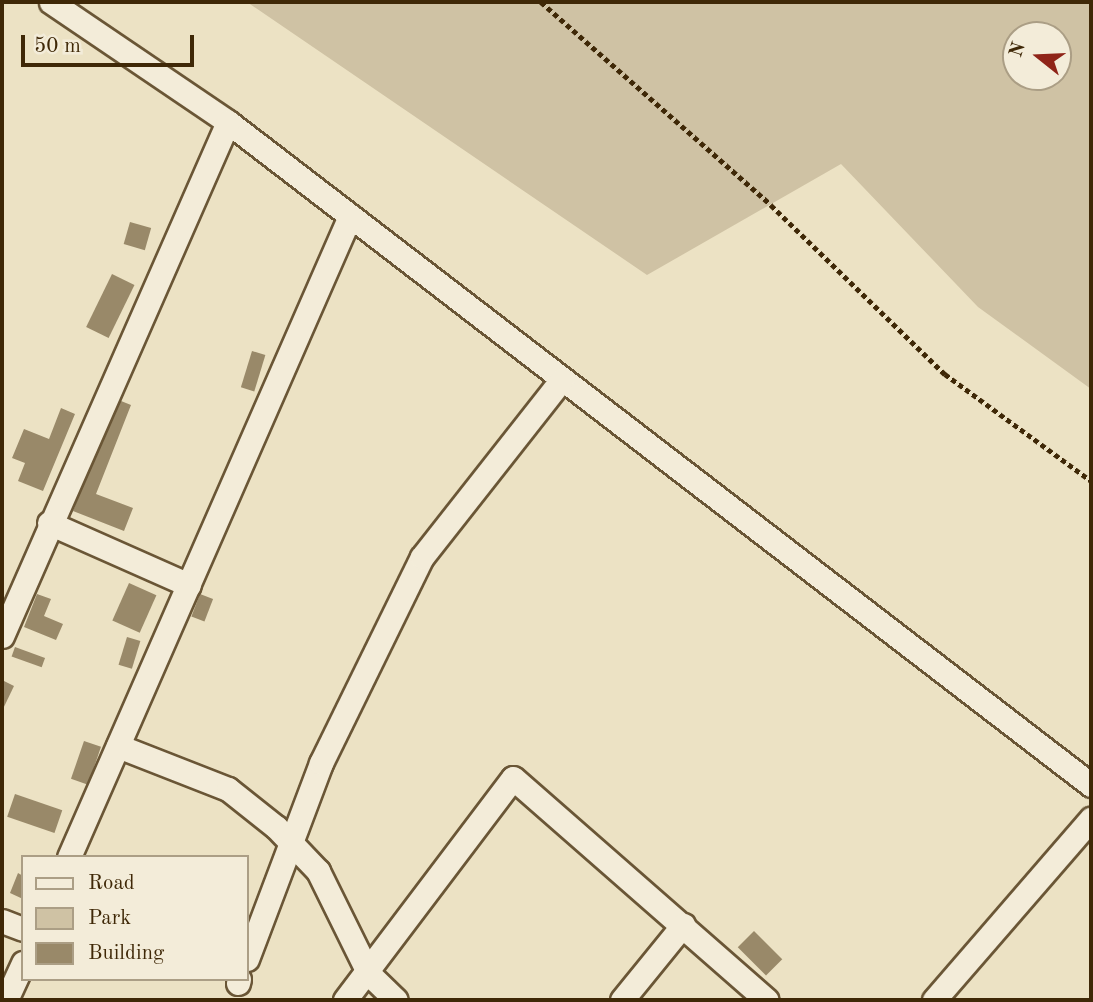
<!DOCTYPE html>
<html>
<head>
<meta charset="utf-8">
<style>
  body { margin:0 }
  #map { position:relative; width:1093px; height:1002px; overflow:hidden; background:#ece2c4; font-family:"Old Standard TT",serif }
  div>[style] { position:absolute }
  [style*='--x'] { left:calc(var(--x)*1px); top:calc(var(--y)*1px); width:calc(var(--w)*1px); rotate:calc(var(--a)*1deg) }
  .green>* { inset:0; background:#cfc2a4 }
  .building>* { inset:0; background:#998969; transform-origin:0 0 }
  .path>* { height:4.5px; margin-top:-2.25px; transform-origin:0; background:repeating-linear-gradient(90deg,#3f2807 0 5px,transparent 0 8.5px) }
  .roads { filter:drop-shadow(2px 0 #6a5636) drop-shadow(-2px 0 #6a5636) drop-shadow(0 2px #6a5636) drop-shadow(0 -2px #6a5636) }
  .minor>* { height:23px; margin:-11.5px; padding:0 11.5px; transform-origin:11.5px; border-radius:11.5px; background:#f3ecd9 }
  span { translate:-50% -50%; white-space:nowrap; text-align:center; line-height:1.15; -webkit-text-stroke:7px #f3ecd9; paint-order:stroke }
  .frame { position:absolute; inset:0; border:4px solid #3f2807; pointer-events:none }
  .legend { position:absolute; left:21px; top:855px; width:228px; height:126px; box-sizing:border-box; background:#f3ecd9; border:2px solid #ab9e85; margin:0; padding:9px 12px; list-style:none; font-size:21px; color:#3f2807 }
  .legend li { display:flex; align-items:center; gap:14px; height:35px }
  .legend b { width:35px; border:2px solid #ab9e85 }
  .north { position:absolute; left:1002px; top:21px; width:70px; height:70px; box-sizing:border-box; background:#f3ecd9; border:2px solid #ab9e85; border-radius:50%; rotate:288deg; font-size:19px; font-weight:700; line-height:28px; text-align:center; color:#3f2807 }
  .north::after { content:''; display:block; margin:auto; width:24px; height:32px; background:#8f2418; clip-path:polygon(50% 0,100% 100%,50% 72%,0 100%) }
  .scale { position:absolute; left:21px; top:35px; width:173px; height:32px; box-sizing:border-box; border:4px solid #3f2807; border-top:0; padding-left:9px; font-size:21px; line-height:24px; white-space:nowrap; color:#3f2807; -webkit-text-stroke:5px #f3ecd9; paint-order:stroke }
</style>
</head>
<body>
<div id="map">
  <div class="green">
    <i style="clip-path:polygon(evenodd,247px 2px,1091px 2px,1091px 389px,978px 307px,841px 164px,647px 275px,247px 2px,1016px 35px,1058px 35px,1058px 77px,1016px 77px,1016px 35px)"></i>
  </div>
  <div class="building">
    <i style="left:130px;top:222px;width:22px;height:23px;rotate:16deg"></i>
    <i style="left:112px;top:274px;width:25px;height:59px;rotate:26deg"></i>
    <i style="left:252px;top:351px;width:14px;height:38px;rotate:17deg"></i>
    <i style="clip-path:polygon(116px 399px,131px 405px,96px 494px,133px 508px,124px 531px,73px 511px)"></i>
    <i style="clip-path:polygon(61px 408px,75px 414px,43px 491px,18px 481px,25px 463px,12px 458px,24px 429px,49px 439px)"></i>
    <i style="left:129px;top:583px;width:30px;height:41px;rotate:24deg"></i>
    <i style="clip-path:polygon(37px 594px,51px 599px,44px 616px,63px 624px,56px 640px,24px 627px)"></i>
    <i style="left:200px;top:594px;width:14px;height:24px;rotate:21deg"></i>
    <i style="left:127px;top:637px;width:14px;height:29px;rotate:17deg"></i>
    <i style="left:15px;top:647px;width:32px;height:10px;rotate:20deg"></i>
    <i style="clip-path:polygon(2px 680px,14px 686px,2px 711px)"></i>
    <i style="left:84px;top:741px;width:18px;height:40px;rotate:19deg"></i>
    <i style="left:15px;top:794px;width:50px;height:24px;rotate:19deg"></i>
    <i style="clip-path:polygon(18px 873px,23px 876px,23px 899px,10px 893px)"></i>
    <i style="left:754px;top:931px;width:40px;height:23px;rotate:45deg"></i>
  </div>
  <div class="path">
    <i style="--x:541;--y:2;--w:307;--a:41.4"></i>
    <i style="--x:771;--y:205;--w:243;--a:44.2"></i>
    <i style="--x:945;--y:374;--w:181;--a:36.2"></i>
  </div>
  <div class="roads">
    <div class="minor">
      <i style="--x:51;--y:2;--w:214;--a:34.1"></i>
      <i style="--x:228;--y:122;--w:1088;--a:37.53"></i>
      <i style="--x:49;--y:523;--w:153;--a:23.9"></i>
      <i style="--x:2;--y:636;--w:561;--a:-66.27"></i>
      <i style="--x:118;--y:746;--w:118;--a:21.4"></i>
      <i style="--x:228;--y:789;--w:61;--a:38.4"></i>
      <i style="--x:276;--y:827;--w:61;--a:46.3"></i>
      <i style="--x:318;--y:871;--w:115;--a:63.7"></i>
      <i style="--x:369;--y:974;--w:37;--a:44"></i>
      <i style="--x:69;--y:857;--w:700;--a:-66.33"></i>
      <i style="--x:2;--y:921;--w:22;--a:21"></i>
      <i style="--x:247;--y:959;--w:210;--a:-69.3"></i>
      <i style="--x:321;--y:763;--w:229;--a:-63.9"></i>
      <i style="--x:422;--y:557;--w:226;--a:-51.8"></i>
      <i style="--x:238;--y:983;--w:4;--a:-76"></i>
      <i style="--x:6;--y:1000;--w:41;--a:-65.3"></i>
      <i style="--x:345;--y:1000;--w:278;--a:-52.9"></i>
      <i style="--x:513;--y:778;--w:337;--a:41.2"></i>
      <i style="--x:622;--y:1000;--w:97;--a:-50.9"></i>
      <i style="--x:934;--y:1000;--w:240;--a:-49.1"></i>
    </div>
  </div>
  <div class="frame"></div>
  <ul class="legend">
  <li><b style="height:9px;background:#f3ecd9"></b>Road</li>
  <li><b style="height:19px;background:#cfc2a4"></b>Park</li>
  <li><b style="height:19px;background:#998969"></b>Building</li>
  </ul>
  <div class="north">N</div>
  <div class="scale">50 m</div>
</div>
</body>
</html>
